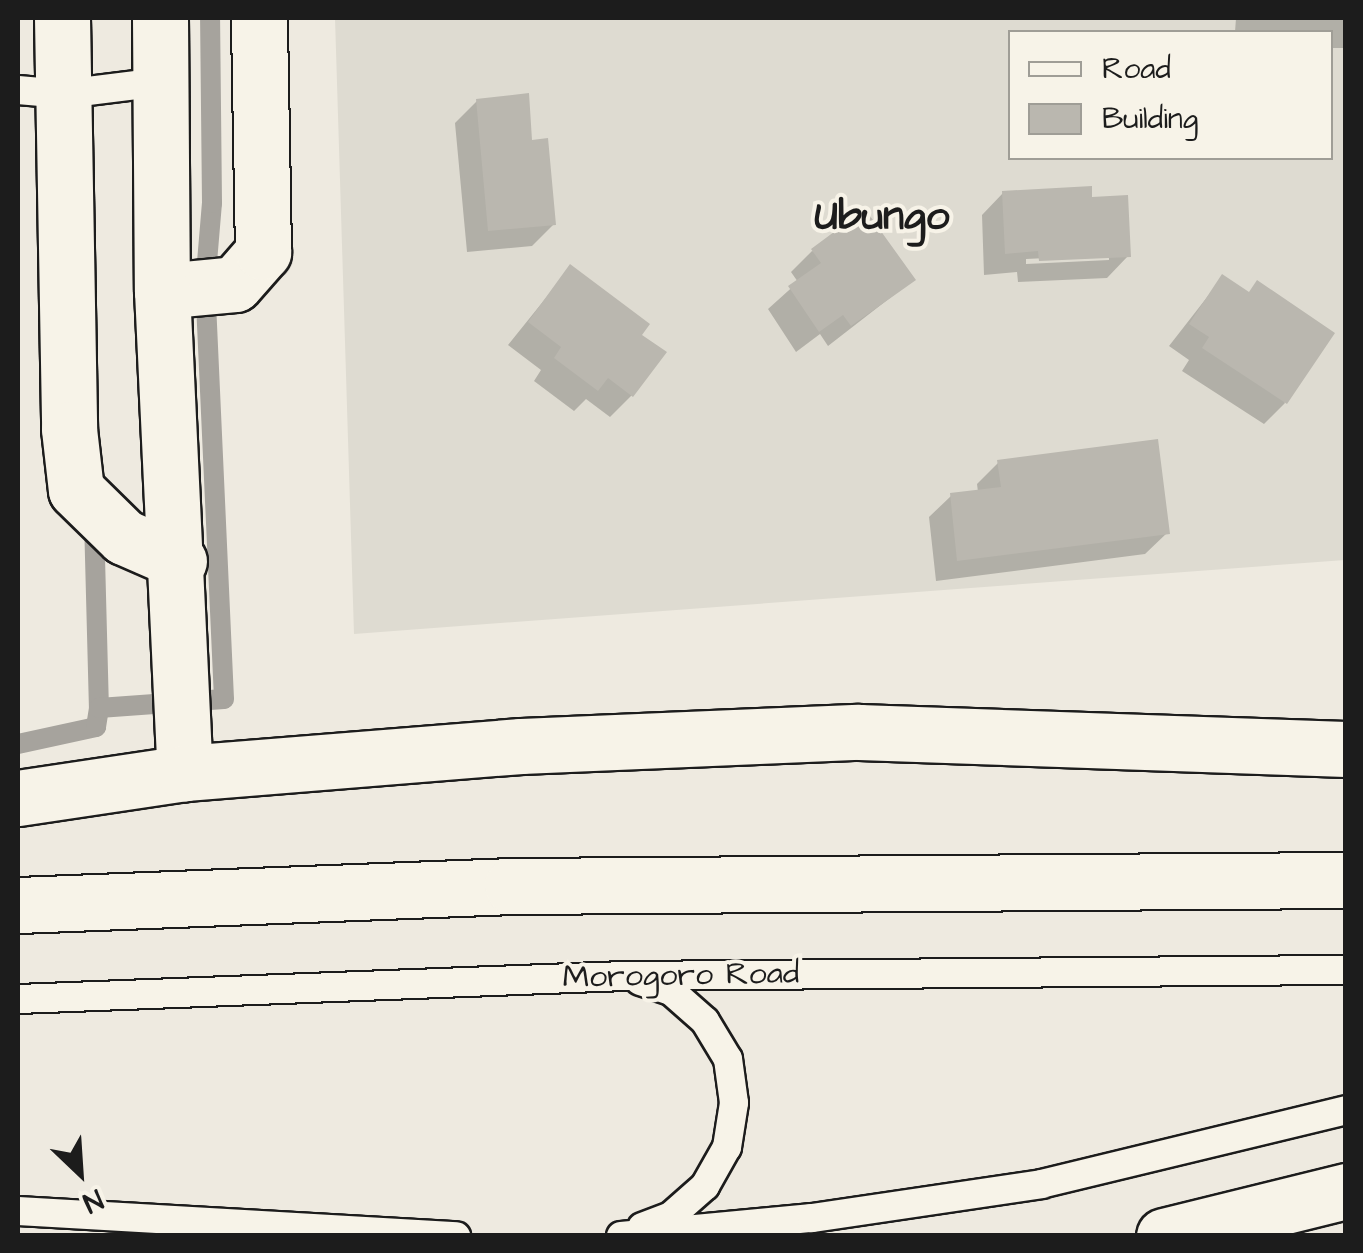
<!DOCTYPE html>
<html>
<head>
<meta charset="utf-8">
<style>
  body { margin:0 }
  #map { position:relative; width:1363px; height:1253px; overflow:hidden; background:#eeeae0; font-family:"Architects Daughter",sans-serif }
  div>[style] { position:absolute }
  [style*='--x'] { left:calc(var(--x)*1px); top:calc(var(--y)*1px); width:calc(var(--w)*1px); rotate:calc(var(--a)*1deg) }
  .built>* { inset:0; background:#dedbd1 }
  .shadow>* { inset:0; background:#0003 }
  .stream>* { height:20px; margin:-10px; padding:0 10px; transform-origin:10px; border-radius:10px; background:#a6a39d }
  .building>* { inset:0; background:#bab7af }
  .roads { filter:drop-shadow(2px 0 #1c1c1c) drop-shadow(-2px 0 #1c1c1c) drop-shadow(0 2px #1c1c1c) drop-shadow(0 -2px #1c1c1c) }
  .service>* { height:28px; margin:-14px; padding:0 14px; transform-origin:14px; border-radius:14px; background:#f7f3e8 }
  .minor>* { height:55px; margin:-27.5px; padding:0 27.5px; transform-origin:27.5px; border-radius:27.5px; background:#f7f3e8 }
  .secondary>* { height:55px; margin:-27.5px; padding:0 27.5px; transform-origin:27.5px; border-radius:27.5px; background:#f7f3e8 }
  .trunk>* { height:55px; margin:-27.5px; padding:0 27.5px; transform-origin:27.5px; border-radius:27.5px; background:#f7f3e8 }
  span { translate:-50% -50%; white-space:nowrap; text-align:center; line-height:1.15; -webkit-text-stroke:8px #f7f3e8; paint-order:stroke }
  .street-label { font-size:32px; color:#1c1c1c }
  .district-label { font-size:42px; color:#1c1c1c; font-weight:700 }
  .frame { position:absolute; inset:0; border:20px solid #1c1c1c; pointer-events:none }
  .legend { position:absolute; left:1008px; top:30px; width:325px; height:130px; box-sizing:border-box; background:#f7f3e8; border:2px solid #9f9d96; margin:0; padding:12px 18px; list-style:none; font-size:30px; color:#1c1c1c }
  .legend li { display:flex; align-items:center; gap:20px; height:50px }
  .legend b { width:50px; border:2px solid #9f9d96 }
  .north { position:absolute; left:30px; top:1123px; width:100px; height:100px; -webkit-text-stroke:8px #f7f3e8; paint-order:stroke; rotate:155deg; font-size:28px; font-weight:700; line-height:40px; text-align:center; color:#1c1c1c }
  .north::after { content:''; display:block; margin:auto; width:35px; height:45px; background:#1c1c1c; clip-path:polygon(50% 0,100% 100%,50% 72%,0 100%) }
</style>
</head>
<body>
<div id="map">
  <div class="built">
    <i style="clip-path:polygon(evenodd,335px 18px,1345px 18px,1345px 560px,354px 634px,335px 18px,1011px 32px,1330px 32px,1330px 158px,1011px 158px,1011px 32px)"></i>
  </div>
  <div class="shadow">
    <i style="clip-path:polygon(1236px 18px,1346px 18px,1346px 48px,1330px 48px,1330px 32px,1235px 32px)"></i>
    <i style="clip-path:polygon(477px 101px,530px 142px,554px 224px,532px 246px,467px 252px,455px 123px)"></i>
    <i style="clip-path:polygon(evenodd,1003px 193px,1090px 200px,1128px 256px,1107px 278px,1018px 282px,1017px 272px,984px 275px,982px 215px,1003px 193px,1109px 255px,1109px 260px,1026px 264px,1026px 259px,1109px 255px)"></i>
    <i style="clip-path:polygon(812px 251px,913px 280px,828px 346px,820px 334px,796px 352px,768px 309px,798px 282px,791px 272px)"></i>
    <i style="clip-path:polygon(570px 268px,639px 335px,632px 395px,610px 417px,586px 399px,574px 411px,534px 381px,541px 370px,508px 345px)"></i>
    <i style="clip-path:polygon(1222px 278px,1285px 403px,1264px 424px,1182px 371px,1189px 360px,1169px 346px)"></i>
    <i style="clip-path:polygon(999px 462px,1167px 533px,1145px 554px,936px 581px,929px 517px,951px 496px,978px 492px,977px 484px)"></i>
  </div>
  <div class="stream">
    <i style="--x:94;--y:519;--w:189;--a:88.5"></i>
    <i style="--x:18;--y:744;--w:80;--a:-12.3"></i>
    <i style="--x:96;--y:727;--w:19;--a:-81"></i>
    <i style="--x:99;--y:708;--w:125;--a:-4.1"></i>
    <i style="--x:224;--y:699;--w:413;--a:-92.6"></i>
    <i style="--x:205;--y:286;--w:83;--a:-85.2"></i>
    <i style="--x:212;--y:203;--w:185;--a:-90.6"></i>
  </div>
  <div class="building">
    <i style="clip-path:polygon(529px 93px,532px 140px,548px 138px,556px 225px,488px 231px,476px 99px)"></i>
    <i style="clip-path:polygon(1092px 186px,1092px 197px,1128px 195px,1131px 257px,1039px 261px,1038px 251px,1005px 254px,1002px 191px)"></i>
    <i style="clip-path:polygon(865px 209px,916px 280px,851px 326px,843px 315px,819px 332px,788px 286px,821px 263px,811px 249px)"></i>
    <i style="clip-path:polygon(570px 264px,650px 324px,642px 335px,667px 352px,633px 397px,608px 378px,598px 391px,554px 358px,561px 347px,528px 322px)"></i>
    <i style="clip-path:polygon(1222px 274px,1249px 292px,1257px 280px,1335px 333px,1287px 404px,1202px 348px,1209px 337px,1189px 324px)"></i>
    <i style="clip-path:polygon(1158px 439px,1170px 534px,957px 561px,950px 493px,1001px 487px,997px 460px)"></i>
  </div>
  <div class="roads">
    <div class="service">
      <i style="--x:18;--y:90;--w:46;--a:5"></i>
      <i style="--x:64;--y:94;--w:97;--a:-7.1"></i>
      <i style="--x:640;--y:981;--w:33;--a:18"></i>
      <i style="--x:671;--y:991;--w:45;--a:41.4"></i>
      <i style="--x:705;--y:1021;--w:44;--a:58.8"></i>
      <i style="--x:728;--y:1059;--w:44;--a:82.2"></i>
      <i style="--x:734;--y:1103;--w:45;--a:99"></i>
      <i style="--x:727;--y:1147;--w:45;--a:119.4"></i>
      <i style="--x:705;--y:1186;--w:45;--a:138.6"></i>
      <i style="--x:671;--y:1216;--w:31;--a:159"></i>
      <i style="--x:18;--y:999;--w:606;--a:-2.17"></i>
      <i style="--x:624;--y:976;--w:722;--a:-0.48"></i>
      <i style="--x:18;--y:1211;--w:439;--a:3.3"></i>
      <i style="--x:621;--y:1236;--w:192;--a:-5.4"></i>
      <i style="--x:812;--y:1218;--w:232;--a:-8.4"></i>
      <i style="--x:1041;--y:1184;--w:314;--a:-13.6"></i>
    </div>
    <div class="minor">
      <i style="--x:62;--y:18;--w:411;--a:89"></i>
      <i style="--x:69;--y:429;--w:61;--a:83.5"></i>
      <i style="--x:76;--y:490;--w:67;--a:44.4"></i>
      <i style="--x:124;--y:537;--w:60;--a:23.6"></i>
      <i style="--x:162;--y:291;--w:73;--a:-5.5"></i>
      <i style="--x:235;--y:284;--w:43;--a:-48.8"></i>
      <i style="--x:263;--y:252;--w:234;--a:-91"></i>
    </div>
    <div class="secondary">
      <i style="--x:160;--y:18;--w:273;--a:89.6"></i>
      <i style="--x:162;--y:291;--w:483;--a:87.3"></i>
    </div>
    <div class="trunk">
      <i style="--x:18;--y:798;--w:169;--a:-8.5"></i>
      <i style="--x:185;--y:773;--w:337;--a:-4.6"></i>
      <i style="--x:521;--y:746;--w:338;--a:-2.4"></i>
      <i style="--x:859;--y:732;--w:487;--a:2"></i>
      <i style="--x:18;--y:905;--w:494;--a:-2.2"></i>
      <i style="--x:512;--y:886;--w:834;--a:-0.41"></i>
      <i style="--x:1164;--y:1236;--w:187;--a:-13.9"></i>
    </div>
  </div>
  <div class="street-label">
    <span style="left:681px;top:976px;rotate:-1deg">Morogoro Road</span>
  </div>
  <div class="district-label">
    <span style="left:882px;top:217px">Ubungo</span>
  </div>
  <div class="frame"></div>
  <ul class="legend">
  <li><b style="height:12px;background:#f7f3e8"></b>Road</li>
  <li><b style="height:28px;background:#bab7af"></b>Building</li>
  </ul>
  <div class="north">N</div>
</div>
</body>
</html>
